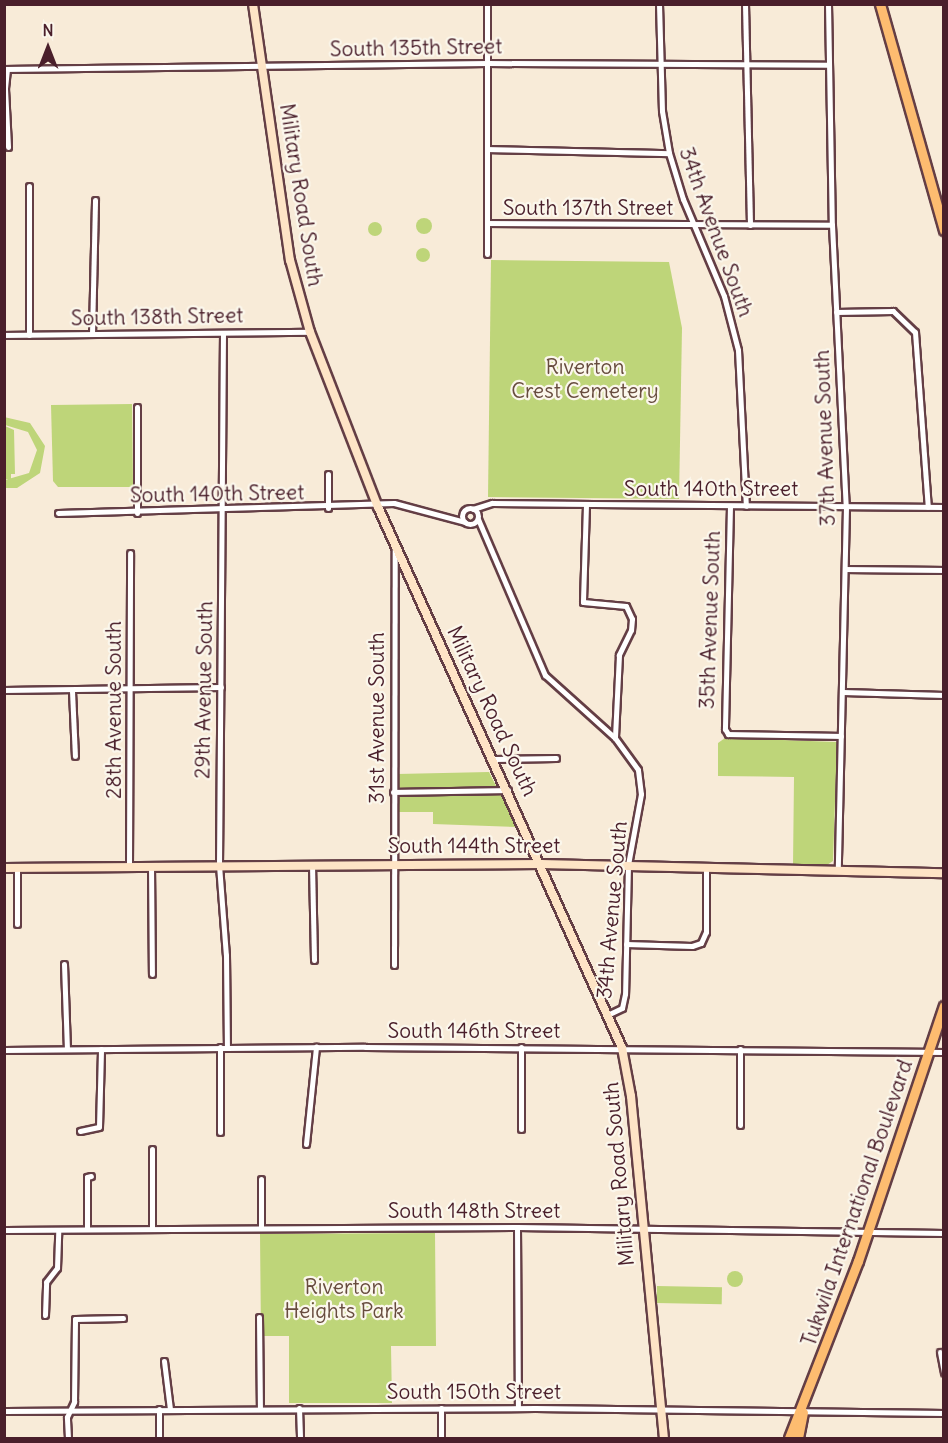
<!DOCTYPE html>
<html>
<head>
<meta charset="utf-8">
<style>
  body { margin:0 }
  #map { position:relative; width:948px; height:1443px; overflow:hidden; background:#f8ebd8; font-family:Delius,sans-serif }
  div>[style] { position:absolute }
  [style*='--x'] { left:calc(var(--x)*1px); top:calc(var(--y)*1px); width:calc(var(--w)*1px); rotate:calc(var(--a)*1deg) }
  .green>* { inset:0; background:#bed579; transform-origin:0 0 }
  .round { border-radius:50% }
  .roads { filter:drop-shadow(2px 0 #643e45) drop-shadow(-2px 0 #643e45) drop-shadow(0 2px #643e45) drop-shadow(0 -2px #643e45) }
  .street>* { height:5px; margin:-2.5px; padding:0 2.5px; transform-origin:2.5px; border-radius:2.5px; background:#fff }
  .street>.ring { margin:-2.5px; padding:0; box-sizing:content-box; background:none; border:5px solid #fff; border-radius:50% }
  .secondary>* { height:8px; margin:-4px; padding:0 4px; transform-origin:4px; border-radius:4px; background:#fee4c6 }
  .primary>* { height:9px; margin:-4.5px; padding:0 4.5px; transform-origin:4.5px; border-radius:4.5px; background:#fdbc70 }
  span { translate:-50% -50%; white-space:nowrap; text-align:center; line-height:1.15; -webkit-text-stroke:4.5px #fbf7ec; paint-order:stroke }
  .street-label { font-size:21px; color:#4a1f2b }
  .park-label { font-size:21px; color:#674c3e }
  .frame { position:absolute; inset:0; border:6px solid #4a1f2b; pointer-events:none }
  .north { position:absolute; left:18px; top:18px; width:60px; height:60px; -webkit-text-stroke:4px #fbf7ec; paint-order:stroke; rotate:0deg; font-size:16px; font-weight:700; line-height:24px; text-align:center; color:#4a1f2b }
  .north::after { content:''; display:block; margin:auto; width:21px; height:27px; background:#4a1f2b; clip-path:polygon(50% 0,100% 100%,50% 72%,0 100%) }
</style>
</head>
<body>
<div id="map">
  <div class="green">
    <i class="round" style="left:416px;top:218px;width:16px;height:16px"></i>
    <i class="round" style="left:368px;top:222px;width:14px;height:14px"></i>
    <i class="round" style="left:416px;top:248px;width:14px;height:14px"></i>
    <i style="clip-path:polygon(491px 260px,669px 262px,682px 328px,679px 499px,488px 497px)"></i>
    <i style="clip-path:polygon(132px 404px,133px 487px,58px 487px,53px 481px,51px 405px)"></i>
    <i style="clip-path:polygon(4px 417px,30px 423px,45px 446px,40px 473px,17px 488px,5px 488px,5px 480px,29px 473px,37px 450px,28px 432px,5px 425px)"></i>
    <i style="clip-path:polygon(5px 426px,14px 430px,15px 474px,11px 474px,11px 479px,5px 479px)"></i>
    <i style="clip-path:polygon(725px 738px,837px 742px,833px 861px,827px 865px,793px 865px,794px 777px,718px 776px,718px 743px)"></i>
    <i style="clip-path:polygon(489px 772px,517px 827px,433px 824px,433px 812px,397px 812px,397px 774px)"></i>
    <i style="clip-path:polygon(435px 1233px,436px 1346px,391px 1346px,392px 1403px,289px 1403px,289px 1336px,261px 1336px,260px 1234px)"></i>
    <i class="round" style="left:727px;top:1271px;width:16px;height:16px"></i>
    <i style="left:657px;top:1286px;width:65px;height:17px;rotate:1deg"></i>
  </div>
  <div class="roads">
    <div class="street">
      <i style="--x:659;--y:4;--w:107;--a:88.4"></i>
      <i style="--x:662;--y:111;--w:43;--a:80.5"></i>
      <i style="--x:669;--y:153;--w:48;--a:73.1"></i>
      <i style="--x:683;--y:199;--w:105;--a:67.1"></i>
      <i style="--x:724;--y:296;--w:56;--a:75.5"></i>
      <i style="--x:738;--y:350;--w:156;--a:87.1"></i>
      <i style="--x:745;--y:4;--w:221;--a:88.7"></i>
      <i style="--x:828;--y:4;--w:221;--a:89"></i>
      <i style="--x:832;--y:225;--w:282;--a:87.2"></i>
      <i style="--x:846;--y:507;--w:364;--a:91.3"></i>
      <i style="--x:4;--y:69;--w:484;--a:-0.7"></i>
      <i style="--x:488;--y:63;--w:341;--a:0.3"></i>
      <i style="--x:7;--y:69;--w:20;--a:96"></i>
      <i style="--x:5;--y:89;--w:58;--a:87"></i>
      <i style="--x:488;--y:149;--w:181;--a:1.3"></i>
      <i style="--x:29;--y:186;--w:149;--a:90"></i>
      <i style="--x:487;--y:223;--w:345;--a:0.3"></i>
      <i style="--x:487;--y:254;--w:250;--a:-90"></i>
      <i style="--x:836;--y:312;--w:57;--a:-1"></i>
      <i style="--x:893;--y:311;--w:30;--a:44"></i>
      <i style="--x:915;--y:332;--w:175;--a:85.8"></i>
      <i style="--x:223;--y:333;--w:532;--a:90.43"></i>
      <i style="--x:219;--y:865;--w:90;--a:85.6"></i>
      <i style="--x:226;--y:955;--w:92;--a:89.4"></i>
      <i style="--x:92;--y:334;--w:134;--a:-88.7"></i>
      <i style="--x:4;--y:335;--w:306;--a:-0.6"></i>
      <i style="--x:586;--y:505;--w:97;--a:91.8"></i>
      <i style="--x:583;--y:602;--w:43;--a:5.3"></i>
      <i style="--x:626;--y:606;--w:14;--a:65"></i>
      <i style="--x:632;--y:619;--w:11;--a:95"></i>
      <i style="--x:631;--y:630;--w:28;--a:116"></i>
      <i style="--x:619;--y:655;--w:83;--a:92.8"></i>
      <i style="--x:730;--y:506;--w:223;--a:91.3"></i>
      <i style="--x:725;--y:729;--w:6;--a:59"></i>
      <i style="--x:728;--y:734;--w:113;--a:1"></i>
      <i style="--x:328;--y:508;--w:34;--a:-90"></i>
      <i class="ring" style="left:462px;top:508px;width:11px;height:11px"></i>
      <i style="--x:473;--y:509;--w:20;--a:-18"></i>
      <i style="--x:492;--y:503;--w:452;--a:0.5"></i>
      <i style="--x:58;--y:513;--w:336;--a:-1.7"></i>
      <i style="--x:394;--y:503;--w:73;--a:15"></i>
      <i style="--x:137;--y:513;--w:106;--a:-90"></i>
      <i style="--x:478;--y:519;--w:170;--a:66.8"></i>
      <i style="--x:545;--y:675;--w:94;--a:42"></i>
      <i style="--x:615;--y:738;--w:39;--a:54"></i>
      <i style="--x:638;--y:770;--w:24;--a:83"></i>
      <i style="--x:641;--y:794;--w:72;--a:100.4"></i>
      <i style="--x:628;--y:865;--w:129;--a:91.3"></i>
      <i style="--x:625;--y:994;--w:14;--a:102"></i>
      <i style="--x:622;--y:1008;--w:14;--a:155"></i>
      <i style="--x:845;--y:569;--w:99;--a:0.6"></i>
      <i style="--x:4;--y:690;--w:217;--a:-0.8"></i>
      <i style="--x:72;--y:691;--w:65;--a:87.4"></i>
      <i style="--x:843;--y:692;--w:101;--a:1.7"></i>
      <i style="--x:495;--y:759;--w:61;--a:-0.9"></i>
      <i style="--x:393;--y:792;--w:115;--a:-1"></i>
      <i style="--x:312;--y:864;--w:96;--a:88.8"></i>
      <i style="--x:129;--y:866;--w:313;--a:-89.8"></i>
      <i style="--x:151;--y:866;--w:108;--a:89.5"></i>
      <i style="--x:17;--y:868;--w:56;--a:90"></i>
      <i style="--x:626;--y:944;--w:66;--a:1.7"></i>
      <i style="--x:692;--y:946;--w:9;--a:-18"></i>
      <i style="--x:701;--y:943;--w:12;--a:-66"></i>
      <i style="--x:706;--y:932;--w:65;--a:-90"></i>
      <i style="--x:64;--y:964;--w:85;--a:88"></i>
      <i style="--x:394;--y:965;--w:416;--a:-89.9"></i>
      <i style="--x:220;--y:1047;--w:85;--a:90"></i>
      <i style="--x:521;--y:1047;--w:82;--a:90"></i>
      <i style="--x:4;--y:1050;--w:361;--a:-0.5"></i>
      <i style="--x:365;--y:1047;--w:579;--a:0.49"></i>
      <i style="--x:740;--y:1125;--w:76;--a:-90"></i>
      <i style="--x:80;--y:1131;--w:19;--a:-12"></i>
      <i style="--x:99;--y:1127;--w:78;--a:-88.5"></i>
      <i style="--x:306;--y:1144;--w:98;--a:-84.1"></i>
      <i style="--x:152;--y:1149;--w:80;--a:90"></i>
      <i style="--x:261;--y:1179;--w:48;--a:90"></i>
      <i style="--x:517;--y:1227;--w:181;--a:89.7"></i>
      <i style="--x:87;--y:1229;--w:52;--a:-90"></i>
      <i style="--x:87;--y:1177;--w:4;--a:-14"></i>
      <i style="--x:4;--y:1230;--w:513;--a:-0.34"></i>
      <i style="--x:517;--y:1227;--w:427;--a:0.8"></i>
      <i style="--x:45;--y:1315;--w:33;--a:-88"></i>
      <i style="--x:46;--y:1282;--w:18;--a:-52"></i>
      <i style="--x:57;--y:1268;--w:38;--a:-88"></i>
      <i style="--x:259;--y:1317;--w:92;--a:89.4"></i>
      <i style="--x:940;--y:1352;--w:21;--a:79"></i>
      <i style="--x:164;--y:1361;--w:48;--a:82.9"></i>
      <i style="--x:299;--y:1408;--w:30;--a:88"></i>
      <i style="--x:4;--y:1411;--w:531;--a:-0.32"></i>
      <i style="--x:535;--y:1408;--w:409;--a:0.7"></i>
      <i style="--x:68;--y:1438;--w:21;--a:-93"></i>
      <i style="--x:67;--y:1417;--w:17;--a:-65"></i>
      <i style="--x:74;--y:1402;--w:83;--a:-89.3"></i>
      <i style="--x:75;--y:1319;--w:48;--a:-1.2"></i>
      <i style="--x:159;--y:1438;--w:29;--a:-90"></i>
      <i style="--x:441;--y:1438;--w:30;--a:-90"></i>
    </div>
    <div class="secondary">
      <i style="--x:253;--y:4;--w:259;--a:81.8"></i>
      <i style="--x:290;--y:260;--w:75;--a:74.5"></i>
      <i style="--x:310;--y:332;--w:188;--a:68.8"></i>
      <i style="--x:378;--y:507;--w:593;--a:65.72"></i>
      <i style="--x:622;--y:1048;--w:49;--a:79.4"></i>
      <i style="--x:631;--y:1096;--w:344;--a:84.5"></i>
      <i style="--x:4;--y:868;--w:537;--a:-0.43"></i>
      <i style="--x:541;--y:864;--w:403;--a:1.3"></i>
    </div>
    <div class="primary">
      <i style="--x:880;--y:4;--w:235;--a:74.2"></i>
      <i style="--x:789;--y:1438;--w:190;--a:-68.7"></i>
      <i style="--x:858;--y:1261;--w:269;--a:-71.4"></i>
      <i style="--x:798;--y:1438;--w:26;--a:-79"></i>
    </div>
  </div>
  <div class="street-label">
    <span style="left:416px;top:48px;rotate:-1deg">South 135th Street</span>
    <span style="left:301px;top:195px;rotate:81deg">Military Road South</span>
    <span style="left:588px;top:208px">South 137th Street</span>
    <span style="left:716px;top:232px;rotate:70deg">34th Avenue South</span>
    <span style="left:157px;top:317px;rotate:-1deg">South 138th Street</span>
    <span style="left:825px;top:438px;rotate:-92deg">37th Avenue South</span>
    <span style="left:711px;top:489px">South 140th Street</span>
    <span style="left:217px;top:494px;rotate:-1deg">South 140th Street</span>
    <span style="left:710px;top:620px;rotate:-88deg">35th Avenue South</span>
    <span style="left:204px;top:690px;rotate:-89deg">29th Avenue South</span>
    <span style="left:114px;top:710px;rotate:-90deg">28th Avenue South</span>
    <span style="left:492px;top:711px;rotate:65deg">Military Road South</span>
    <span style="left:377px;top:718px;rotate:-90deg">31st Avenue South</span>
    <span style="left:474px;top:846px">South 144th Street</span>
    <span style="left:612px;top:910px;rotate:-85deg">34th Avenue South</span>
    <span style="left:474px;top:1031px">South 146th Street</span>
    <span style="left:619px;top:1174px;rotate:-95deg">Military Road South</span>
    <span style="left:857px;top:1203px;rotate:-71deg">Tukwila International Boulevard</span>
    <span style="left:474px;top:1211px">South 148th Street</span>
    <span style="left:474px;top:1392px">South 150th Street</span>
  </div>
  <div class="park-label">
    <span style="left:585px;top:379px">Riverton<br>Crest Cemetery</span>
    <span style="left:344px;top:1299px">Riverton<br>Heights Park</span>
  </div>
  <div class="frame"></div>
  <div class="north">N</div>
</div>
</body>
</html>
